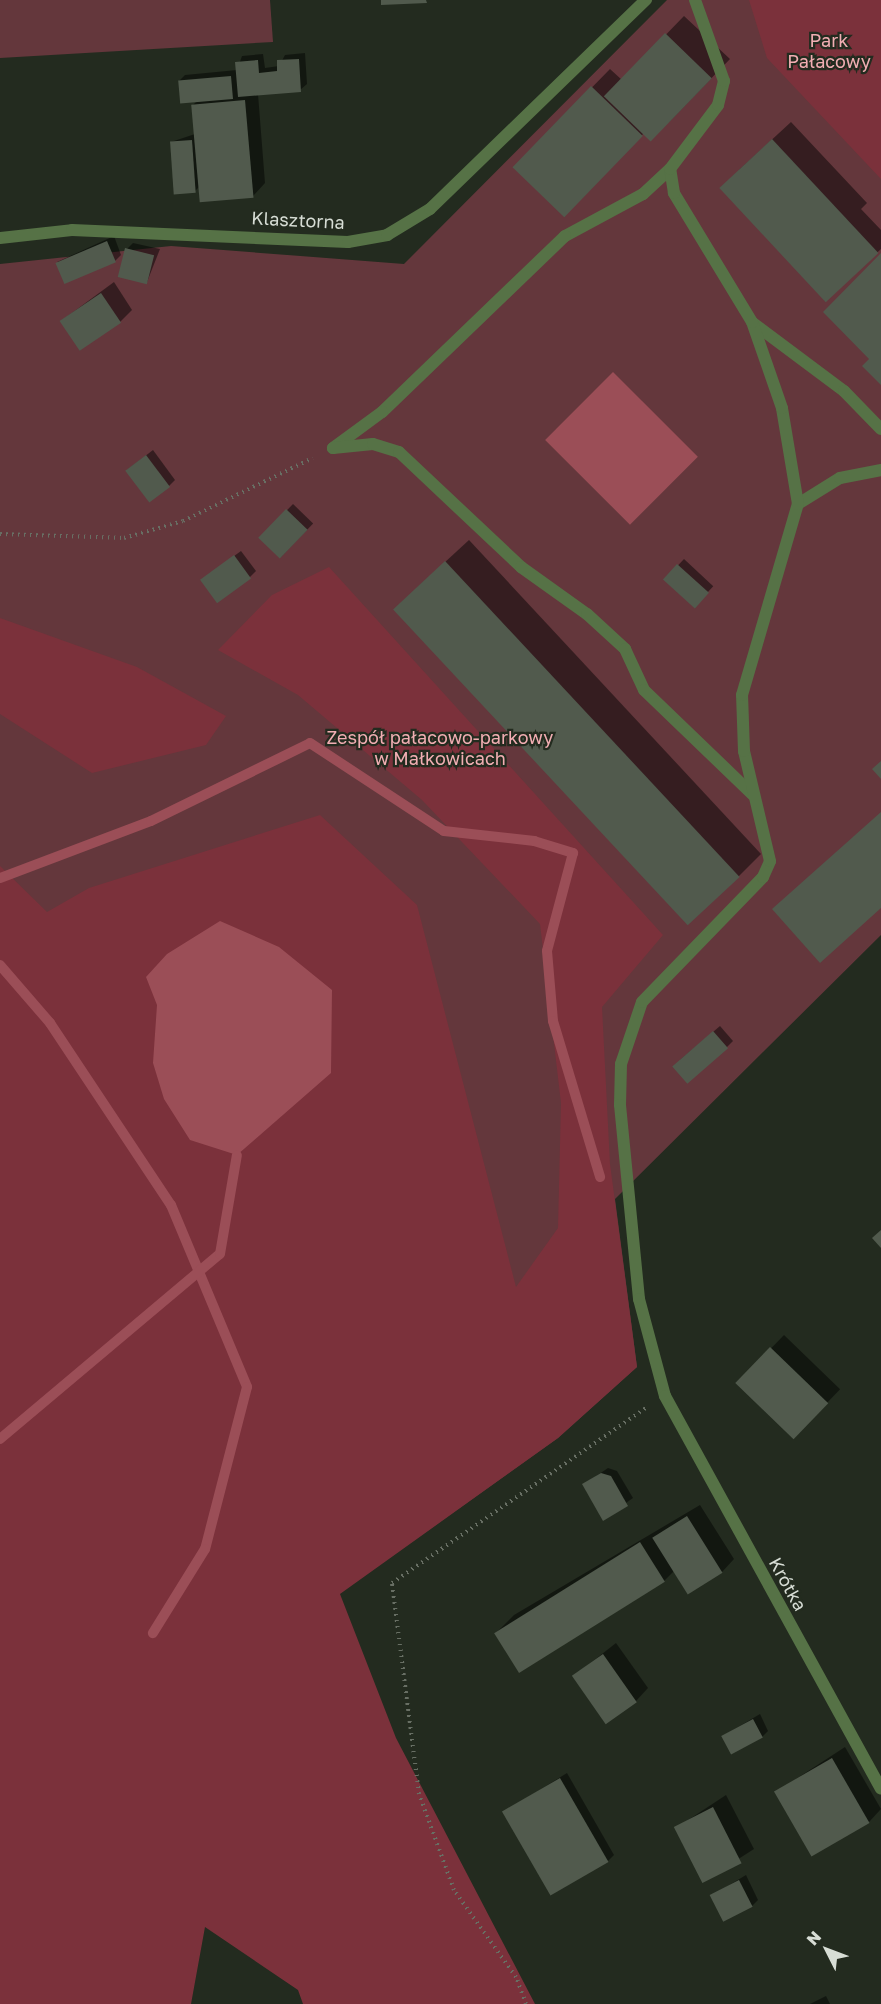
<!DOCTYPE html>
<html>
<head>
<meta charset="utf-8">
<style>
  body { margin:0 }
  #map { position:relative; width:881px; height:2004px; overflow:hidden; background:#232b1f; font-family:"Golos Text",sans-serif }
  div>[style] { position:absolute }
  [style*='--x'] { left:calc(var(--x)*1px); top:calc(var(--y)*1px); width:calc(var(--w)*1px); rotate:calc(var(--a)*1deg) }
  .green>* { inset:0; background:#64373c }
  .forest>* { inset:0; background:#7b313b }
  .water>* { inset:0; background:#9b4e57; transform-origin:0 0 }
  .shadow>* { inset:0; background:#0007; transform-origin:0 0 }
  .stream>* { height:10px; margin:-5px; padding:0 5px; transform-origin:5px; border-radius:5px; background:#9b4e57 }
  .building>* { inset:0; background:#515a4d; transform-origin:0 0 }
  .path>* { height:4px; margin-top:-2px; transform-origin:0; background:repeating-linear-gradient(90deg,#686f64 0 1.5px,transparent 0 6px) }
  .lane>* { height:12px; margin:-6px; padding:0 6px; transform-origin:6px; border-radius:6px; background:#567246 }
  .street>* { height:12px; margin:-6px; padding:0 6px; transform-origin:6px; border-radius:6px; background:#567246 }
  span { translate:-50% -50%; white-space:nowrap; text-align:center; line-height:1.15; -webkit-text-stroke:4.5px #232b1f; paint-order:stroke }
  .park-label { font-size:18px; color:#f2aeb3 }
  .street-label { font-size:18px; color:#d7ddd5 }
  .north { position:absolute; left:797px; top:1920px; width:60px; height:60px; -webkit-text-stroke:4px #232b1f; paint-order:stroke; rotate:312deg; font-size:16px; font-weight:700; line-height:24px; text-align:center; color:#d7ddd5 }
  .north::after { content:''; display:block; margin:auto; width:21px; height:27px; background:#d7ddd5; clip-path:polygon(50% 0,100% 100%,50% 72%,0 100%) }
</style>
</head>
<body>
<div id="map">
  <div class="green">
    <div style="clip-path:polygon(0 0,270px 0,273px 42px,0 58px)"></div>
    <div style="clip-path:polygon(667px 0,881px 0,881px 935px,615px 1199px,637px 1367px,558px 1438px,340px 1593px,0 1854px,0 264px,171px 246px,404px 264px)"></div>
  </div>
  <div class="forest">
    <div style="clip-path:polygon(749px 0,881px 0,881px 179px,767px 58px)"></div>
    <div style="clip-path:polygon(329px 567px,663px 935px,602px 1007px,610px 1164px,637px 1367px,558px 1438px,340px 1594px,396px 1738px,535px 2004px,303px 2004px,298px 1990px,205px 1927px,191px 2004px,0 2004px,0 866px,47px 912px,89px 888px,320px 815px,417px 905px,516px 1287px,558px 1228px,561px 1103px,540px 924px,422px 800px,298px 695px,218px 650px,272px 595px)"></div>
    <div style="clip-path:polygon(0 618px,137px 667px,226px 716px,206px 745px,92px 773px,0 714px)"></div>
  </div>
  <div class="water">
    <div style="left:613px;top:372px;width:120px;height:96px;rotate:45deg"></div>
    <div style="clip-path:polygon(220px 921px,279px 947px,332px 990px,331px 1073px,237px 1155px,190px 1140px,164px 1099px,153px 1063px,157px 1005px,146px 977px,167px 954px)"></div>
  </div>
  <div class="shadow">
    <div style="clip-path:polygon(684px 16px,730px 59px,669px 122px,644px 133px,582px 198px,514px 167px,610px 69px,622px 80px)"></div>
    <div style="clip-path:polygon(305px 53px,307px 84px,300px 90px,258px 94px,265px 183px,253px 196px,199px 187px,195px 191px,171px 142px,195px 134px,193px 105px,197px 101px,179px 81px,185px 75px,237px 70px,242px 56px,263px 54px,265px 68px,279px 66px,285px 55px)"></div>
    <div style="clip-path:polygon(791px 122px,867px 203px,861px 209px,881px 230px,881px 249px,825px 301px,739px 170px)"></div>
    <div style="clip-path:polygon(114px 236px,121px 255px,115px 261px,57px 262px)"></div>
    <div style="clip-path:polygon(133px 243px,160px 249px,147px 282px,127px 249px)"></div>
    <div style="clip-path:polygon(114px 282px,132px 310px,120px 322px,61px 321px)"></div>
    <div style="clip-path:polygon(153px 450px,175px 480px,169px 486px,127px 470px)"></div>
    <div style="left:293px;top:504px;width:28px;height:47px;rotate:44deg"></div>
    <div style="clip-path:polygon(469px 540px,761px 854px,738px 877px,418px 587px)"></div>
    <div style="clip-path:polygon(241px 551px,256px 571px,250px 577px,208px 575px)"></div>
    <div style="left:684px;top:559px;width:40px;height:28px;rotate:43deg"></div>
    <div style="clip-path:polygon(720px 1026px,733px 1041px,727px 1047px,680px 1060px)"></div>
    <div style="left:784px;top:1335px;width:78px;height:66px;rotate:44deg"></div>
    <div style="clip-path:polygon(608px 1468px,617px 1471px,633px 1498px,603px 1519px,583px 1485px)"></div>
    <div style="clip-path:polygon(700px 1505px,734px 1559px,722px 1572px,674px 1571px,664px 1581px,496px 1633px,514px 1615px)"></div>
    <div style="clip-path:polygon(616px 1643px,648px 1688px,636px 1701px,574px 1676px)"></div>
    <div style="clip-path:polygon(760px 1714px,768px 1731px,762px 1737px,723px 1736px)"></div>
    <div style="clip-path:polygon(845px 1747px,881px 1809px,869px 1822px,776px 1792px)"></div>
    <div style="clip-path:polygon(567px 1773px,614px 1855px,608px 1861px,504px 1812px)"></div>
    <div style="clip-path:polygon(726px 1795px,754px 1849px,704px 1881px,676px 1828px)"></div>
    <div style="clip-path:polygon(746px 1875px,758px 1900px,752px 1906px,711px 1896px)"></div>
    <div style="clip-path:polygon(826px 1996px,830px 2004px,810px 2004px)"></div>
  </div>
  <div class="stream">
    <div style="--x:0;--y:878;--w:161;--a:-20.7"></div>
    <div style="--x:151;--y:821;--w:177;--a:-26.1"></div>
    <div style="--x:310;--y:743;--w:160;--a:33.3"></div>
    <div style="--x:444;--y:831;--w:91;--a:6.3"></div>
    <div style="--x:534;--y:841;--w:41;--a:17.1"></div>
    <div style="--x:573;--y:853;--w:101;--a:104.9"></div>
    <div style="--x:547;--y:951;--w:70;--a:85.1"></div>
    <div style="--x:553;--y:1021;--w:163;--a:73.2"></div>
    <div style="--x:0;--y:965;--w:77;--a:49.2"></div>
    <div style="--x:50;--y:1023;--w:219;--a:56.4"></div>
    <div style="--x:171;--y:1205;--w:197;--a:67.3"></div>
    <div style="--x:247;--y:1387;--w:167;--a:104.5"></div>
    <div style="--x:205;--y:1549;--w:99;--a:121.8"></div>
    <div style="--x:0;--y:1439;--w:287;--a:-40.1"></div>
    <div style="--x:220;--y:1254;--w:100;--a:-80.3"></div>
  </div>
  <div class="building">
    <div style="clip-path:polygon(381px 0,426px 0,427px 3px,381px 5px)"></div>
    <div style="left:665px;top:33px;width:65px;height:88px;rotate:44deg"></div>
    <div style="clip-path:polygon(299px 59px,301px 92px,238px 97px,235px 62px,258px 60px,259px 73px,277px 71px,277px 60px)"></div>
    <div style="left:231px;top:76px;width:23px;height:53px;rotate:85deg"></div>
    <div style="left:591px;top:86px;width:72px;height:113px;rotate:44deg"></div>
    <div style="left:245px;top:100px;width:98px;height:54px;rotate:85deg"></div>
    <div style="left:772px;top:139px;width:156px;height:72px;rotate:47deg"></div>
    <div style="left:192px;top:140px;width:53px;height:22px;rotate:86deg"></div>
    <div style="left:107px;top:241px;width:23px;height:56px;rotate:67deg"></div>
    <div style="left:125px;top:248px;width:30px;height:30px;rotate:14deg"></div>
    <div style="clip-path:polygon(881px 253px,881px 385px,862px 366px,869px 359px,823px 312px)"></div>
    <div style="left:101px;top:293px;width:36px;height:50px;rotate:56deg"></div>
    <div style="left:146px;top:455px;width:40px;height:26px;rotate:53deg"></div>
    <div style="left:286px;top:509px;width:30px;height:40px;rotate:44deg"></div>
    <div style="left:234px;top:555px;width:29px;height:42px;rotate:54deg"></div>
    <div style="left:445px;top:561px;width:432px;height:71px;rotate:47deg"></div>
    <div style="left:677px;top:564px;width:43px;height:21px;rotate:42deg"></div>
    <div style="clip-path:polygon(881px 761px,881px 779px,872px 769px)"></div>
    <div style="clip-path:polygon(881px 812px,881px 908px,820px 963px,772px 909px)"></div>
    <div style="left:713px;top:1031px;width:23px;height:54px;rotate:49deg"></div>
    <div style="clip-path:polygon(881px 1230px,881px 1248px,872px 1238px)"></div>
    <div style="left:770px;top:1347px;width:81px;height:50px;rotate:44deg"></div>
    <div style="clip-path:polygon(601px 1473px,611px 1476px,628px 1506px,603px 1521px,582px 1484px)"></div>
    <div style="left:687px;top:1516px;width:67px;height:41px;rotate:58deg"></div>
    <div style="left:640px;top:1542px;width:47px;height:172px;rotate:58deg"></div>
    <div style="left:603px;top:1654px;width:59px;height:38px;rotate:55deg"></div>
    <div style="left:753px;top:1719px;width:21px;height:36px;rotate:62deg"></div>
    <div style="left:832px;top:1758px;width:75px;height:67px;rotate:60deg"></div>
    <div style="left:560px;top:1778px;width:97px;height:67px;rotate:60deg"></div>
    <div style="left:713px;top:1807px;width:63px;height:44px;rotate:63deg"></div>
    <div style="left:739px;top:1880px;width:30px;height:33px;rotate:63deg"></div>
  </div>
  <div class="path">
    <div style="--x:0;--y:534;--w:124;--a:1.8"></div>
    <div style="--x:124;--y:538;--w:61;--a:-16.1"></div>
    <div style="--x:183;--y:521;--w:144;--a:-25.9"></div>
    <div style="--x:526;--y:2004;--w:29;--a:-110"></div>
    <div style="--x:516;--y:1977;--w:107;--a:-125.5"></div>
    <div style="--x:454;--y:1890;--w:102;--a:-110"></div>
    <div style="--x:419;--y:1794;--w:213;--a:-97.3"></div>
    <div style="--x:392;--y:1583;--w:308;--a:-34.6"></div>
  </div>
  <div class="lane">
    <div style="--x:670;--y:169;--w:37;--a:137"></div>
    <div style="--x:643;--y:194;--w:89;--a:151.7"></div>
    <div style="--x:565;--y:236;--w:254;--a:136.1"></div>
    <div style="--x:382;--y:412;--w:61;--a:143.7"></div>
    <div style="--x:333;--y:448;--w:40;--a:-5.7"></div>
    <div style="--x:373;--y:444;--w:27;--a:17"></div>
    <div style="--x:399;--y:452;--w:168;--a:43.3"></div>
    <div style="--x:521;--y:567;--w:81;--a:35.5"></div>
    <div style="--x:587;--y:614;--w:52;--a:42.6"></div>
    <div style="--x:625;--y:649;--w:45;--a:65.1"></div>
    <div style="--x:644;--y:690;--w:151;--a:43.9"></div>
    <div style="--x:753;--y:323;--w:114;--a:36.8"></div>
    <div style="--x:844;--y:391;--w:53;--a:45.8"></div>
    <div style="--x:798;--y:504;--w:49;--a:-31.8"></div>
    <div style="--x:840;--y:478;--w:42;--a:-11"></div>
    <div style="--x:620;--y:1105;--w:41;--a:-88.6"></div>
    <div style="--x:621;--y:1064;--w:65;--a:-71.3"></div>
    <div style="--x:642;--y:1002;--w:174;--a:-45.9"></div>
    <div style="--x:763;--y:877;--w:17;--a:-66"></div>
    <div style="--x:770;--y:861;--w:113;--a:-103.3"></div>
    <div style="--x:744;--y:751;--w:56;--a:-92"></div>
    <div style="--x:742;--y:695;--w:199;--a:-73.7"></div>
    <div style="--x:798;--y:504;--w:97;--a:-99.5"></div>
    <div style="--x:782;--y:408;--w:91;--a:-109.2"></div>
    <div style="--x:752;--y:322;--w:151;--a:-121.2"></div>
    <div style="--x:674;--y:193;--w:24;--a:-99"></div>
    <div style="--x:670;--y:169;--w:80;--a:-53.1"></div>
    <div style="--x:718;--y:105;--w:25;--a:-76"></div>
    <div style="--x:724;--y:81;--w:86;--a:-109.7"></div>
  </div>
  <div class="street">
    <div style="--x:0;--y:238;--w:72;--a:-6.3"></div>
    <div style="--x:72;--y:230;--w:276;--a:2.5"></div>
    <div style="--x:348;--y:242;--w:40;--a:-10"></div>
    <div style="--x:387;--y:235;--w:50;--a:-31.2"></div>
    <div style="--x:430;--y:209;--w:301;--a:-44.1"></div>
    <div style="--x:620;--y:1105;--w:195;--a:84.4"></div>
    <div style="--x:639;--y:1299;--w:100;--a:75"></div>
    <div style="--x:665;--y:1396;--w:448;--a:61.2"></div>
  </div>
  <div class="park-label">
    <span style="left:829px;top:51px">Park<br>Pałacowy</span>
    <span style="left:440px;top:748px">Zespół pałacowo-parkowy<br>w Małkowicach</span>
  </div>
  <div class="street-label">
    <span style="left:298px;top:220px;rotate:3deg">Klasztorna</span>
    <span style="left:788px;top:1584px;rotate:61deg">Krótka</span>
  </div>
  <div class="north">N</div>
</div>
</body>
</html>
